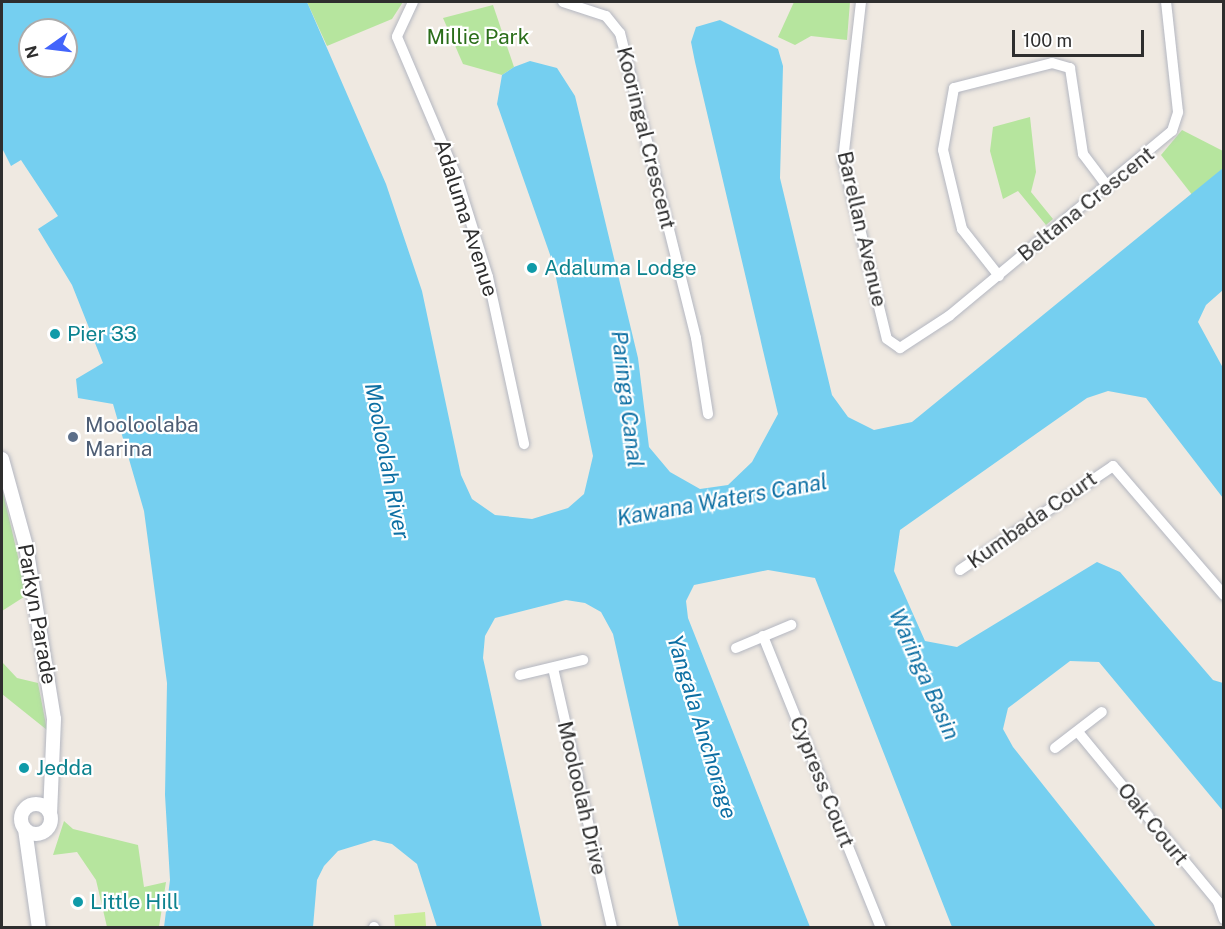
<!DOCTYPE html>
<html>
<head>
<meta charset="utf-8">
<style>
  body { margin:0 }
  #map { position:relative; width:1225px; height:929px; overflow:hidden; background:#efe9e1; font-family:"Public Sans",sans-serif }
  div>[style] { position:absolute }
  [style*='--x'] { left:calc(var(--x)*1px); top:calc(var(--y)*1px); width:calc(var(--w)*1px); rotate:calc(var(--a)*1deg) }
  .green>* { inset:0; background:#b6e59e }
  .pitch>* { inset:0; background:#c9ec9a }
  .water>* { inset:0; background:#75cff0 }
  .roads { filter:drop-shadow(0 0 2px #b4b7c1) drop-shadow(0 0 2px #b4b7c1) }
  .street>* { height:10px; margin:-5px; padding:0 5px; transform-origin:5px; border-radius:5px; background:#fff }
  .secondary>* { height:14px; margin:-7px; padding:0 7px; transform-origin:7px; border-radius:7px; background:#fff }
  .secondary>.ring { margin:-7px; padding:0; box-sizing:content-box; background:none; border:14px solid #fff; border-radius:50% }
  .dots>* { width:16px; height:16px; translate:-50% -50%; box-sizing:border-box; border:3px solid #fff; border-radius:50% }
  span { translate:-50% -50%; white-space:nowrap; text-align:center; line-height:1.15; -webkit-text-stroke:4.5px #fff; paint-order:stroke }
  .park-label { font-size:21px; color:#2c6e1b }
  .street-label { font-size:21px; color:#2e2e2e }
  .culture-label { font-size:21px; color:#0d838f }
  .left { translate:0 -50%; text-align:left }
  .service-label { font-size:21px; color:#4e5e75 }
  .water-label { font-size:22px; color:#0d6fa3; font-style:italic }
  .frame { position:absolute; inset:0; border:3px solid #2e2e2e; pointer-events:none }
  .north { position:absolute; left:18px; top:18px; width:60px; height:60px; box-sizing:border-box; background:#fff; border:2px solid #ababab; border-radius:50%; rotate:256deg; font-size:16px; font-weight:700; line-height:24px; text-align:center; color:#2e2e2e }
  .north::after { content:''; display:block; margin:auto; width:21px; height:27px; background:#4264fb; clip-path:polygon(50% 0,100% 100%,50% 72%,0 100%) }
  .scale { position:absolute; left:1012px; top:30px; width:132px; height:27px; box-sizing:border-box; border:3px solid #2e2e2e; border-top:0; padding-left:8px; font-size:18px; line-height:21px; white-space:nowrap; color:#2e2e2e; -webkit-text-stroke:4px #fff; paint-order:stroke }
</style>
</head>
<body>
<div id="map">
  <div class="green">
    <div style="clip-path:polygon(307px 2px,403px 2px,392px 19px,327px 46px)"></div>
    <div style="clip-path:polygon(794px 2px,850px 2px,847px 40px,811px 36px,795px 45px,778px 37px)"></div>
    <div style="clip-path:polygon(493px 5px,514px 67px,502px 75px,463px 64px,443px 18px)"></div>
    <div style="clip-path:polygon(1030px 117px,1036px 172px,1031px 192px,1053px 219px,1046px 225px,1018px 191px,1003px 199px,990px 151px,993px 127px)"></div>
    <div style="clip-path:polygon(1182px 130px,1223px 151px,1223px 168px,1193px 196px,1161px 155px)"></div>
    <div style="clip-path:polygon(2px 488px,27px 595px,2px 611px)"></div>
    <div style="clip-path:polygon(2px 662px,17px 678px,38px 683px,47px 730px,2px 694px)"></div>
    <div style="clip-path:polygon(64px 821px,73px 829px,138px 845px,144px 887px,166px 882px,159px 927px,107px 927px,96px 880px,77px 852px,53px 855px)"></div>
  </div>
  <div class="pitch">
    <div style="clip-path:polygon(425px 912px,426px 926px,395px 927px,394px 915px)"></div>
  </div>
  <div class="water">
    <div style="clip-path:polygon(evenodd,2px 2px,307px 2px,386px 184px,422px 291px,461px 475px,472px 499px,495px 515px,532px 519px,568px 508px,584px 494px,593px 456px,553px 263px,497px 104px,502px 75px,514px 67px,530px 61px,557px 68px,575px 96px,638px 358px,649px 447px,670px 472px,700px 489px,728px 485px,752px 462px,778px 414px,695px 62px,691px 42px,696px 27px,720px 20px,778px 49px,783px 66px,780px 178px,832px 395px,848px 417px,874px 430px,912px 422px,1223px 168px,1223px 290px,1206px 305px,1198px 322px,1223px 368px,1223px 498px,1146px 398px,1108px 391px,1087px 398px,900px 530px,894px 571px,925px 641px,957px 647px,1097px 562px,1120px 572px,1213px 680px,1223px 683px,1223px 811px,1099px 662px,1070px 661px,1008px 708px,1003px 729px,1013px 747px,1156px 927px,952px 927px,815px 578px,768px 570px,694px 585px,686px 601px,688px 618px,810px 927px,679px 927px,613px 634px,601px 612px,585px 603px,566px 600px,495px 618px,485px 636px,483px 658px,542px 927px,437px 927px,417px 864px,392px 844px,374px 840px,338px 851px,324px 866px,317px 880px,313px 927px,164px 927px,170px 880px,165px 795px,167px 683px,144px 511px,113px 404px,78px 398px,76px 379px,103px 363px,72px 285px,38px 229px,58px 216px,21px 160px,11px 166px,2px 148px,2px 2px,30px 30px,66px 30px,66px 66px,30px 66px,30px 30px)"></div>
  </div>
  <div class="roads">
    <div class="street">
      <div style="--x:413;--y:2;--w:38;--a:115"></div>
      <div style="--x:397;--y:37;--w:150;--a:66.9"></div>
      <div style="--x:456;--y:175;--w:107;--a:72.6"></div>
      <div style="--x:488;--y:277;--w:171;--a:77.8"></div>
      <div style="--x:563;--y:2;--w:45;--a:18"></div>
      <div style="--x:606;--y:16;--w:22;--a:51"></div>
      <div style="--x:620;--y:33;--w:314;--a:76"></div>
      <div style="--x:696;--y:338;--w:77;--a:81"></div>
      <div style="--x:861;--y:2;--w:158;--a:96.5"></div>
      <div style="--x:843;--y:159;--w:185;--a:76.3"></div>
      <div style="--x:887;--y:339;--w:16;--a:35"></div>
      <div style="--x:900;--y:348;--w:59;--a:-33.1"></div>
      <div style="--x:949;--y:316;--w:290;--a:-39.7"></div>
      <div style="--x:1172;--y:131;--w:20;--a:-72"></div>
      <div style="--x:1178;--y:112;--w:111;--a:-96.2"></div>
      <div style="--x:999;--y:276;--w:60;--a:-128.2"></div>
      <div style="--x:962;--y:229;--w:81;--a:-103.5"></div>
      <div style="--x:943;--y:150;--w:63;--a:-79.9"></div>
      <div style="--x:954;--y:88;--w:101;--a:-14.3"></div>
      <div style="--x:1052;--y:63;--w:19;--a:16"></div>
      <div style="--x:1070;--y:68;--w:87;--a:81.4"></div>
      <div style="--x:1083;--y:154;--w:41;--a:52.9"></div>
      <div style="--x:960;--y:570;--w:185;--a:-34.2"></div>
      <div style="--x:1113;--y:466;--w:170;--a:49.3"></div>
      <div style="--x:763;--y:636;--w:315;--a:68"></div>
      <div style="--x:736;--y:648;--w:60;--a:-22.7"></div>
      <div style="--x:553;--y:668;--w:267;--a:77.2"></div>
      <div style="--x:520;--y:675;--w:65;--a:-13.4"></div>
      <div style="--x:1078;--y:732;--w:220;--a:50.5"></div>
      <div style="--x:1218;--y:902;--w:18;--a:71"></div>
      <div style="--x:1055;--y:748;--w:59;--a:-37.5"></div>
      <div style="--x:374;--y:927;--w:1;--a:90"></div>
    </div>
    <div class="secondary">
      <div style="--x:2;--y:459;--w:90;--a:74.6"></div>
      <div style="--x:26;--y:546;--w:175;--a:80.8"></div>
      <div style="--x:54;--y:719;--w:94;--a:92.4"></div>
      <div class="ring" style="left:21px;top:804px;width:16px;height:16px"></div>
      <div style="--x:25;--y:829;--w:100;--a:82"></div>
    </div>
  </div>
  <div class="dots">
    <div style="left:532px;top:268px;background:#0f9aa8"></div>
    <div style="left:55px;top:334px;background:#0f9aa8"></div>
    <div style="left:73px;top:437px;background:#5c6f8a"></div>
    <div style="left:24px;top:768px;background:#0f9aa8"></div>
    <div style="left:78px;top:902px;background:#0f9aa8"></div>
  </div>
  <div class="park-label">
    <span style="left:478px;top:37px">Millie Park</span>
  </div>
  <div class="street-label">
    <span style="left:646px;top:138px;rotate:76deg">Kooringal Crescent</span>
    <span style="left:1086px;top:204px;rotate:-39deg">Beltana Crescent</span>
    <span style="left:466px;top:218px;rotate:72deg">Adaluma Avenue</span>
    <span style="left:862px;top:229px;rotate:77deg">Barellan Avenue</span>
    <span style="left:1032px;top:520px;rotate:-35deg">Kumbada Court</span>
    <span style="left:37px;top:614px;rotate:80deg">Parkyn Parade</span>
    <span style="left:822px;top:782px;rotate:68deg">Cypress Court</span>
    <span style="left:582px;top:798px;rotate:77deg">Mooloolah Drive</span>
    <span style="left:1153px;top:824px;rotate:51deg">Oak Court</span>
  </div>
  <div class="culture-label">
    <span class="left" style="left:544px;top:268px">Adaluma Lodge</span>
    <span class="left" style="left:67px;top:334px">Pier 33</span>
    <span class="left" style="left:36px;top:768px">Jedda</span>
    <span class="left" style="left:90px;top:902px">Little Hill</span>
  </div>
  <div class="service-label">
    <span class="left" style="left:85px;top:437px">Mooloolaba<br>Marina</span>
  </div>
  <div class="water-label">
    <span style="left:627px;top:399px;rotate:83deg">Paringa Canal</span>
    <span style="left:387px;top:461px;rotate:79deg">Mooloolah River</span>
    <span style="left:722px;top:500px;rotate:-10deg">Kawana Waters Canal</span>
    <span style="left:924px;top:674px;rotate:66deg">Waringa Basin</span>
    <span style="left:702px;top:727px;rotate:73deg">Yangala Anchorage</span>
  </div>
  <div class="frame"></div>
  <div class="north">N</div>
  <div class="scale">100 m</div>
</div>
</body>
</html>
